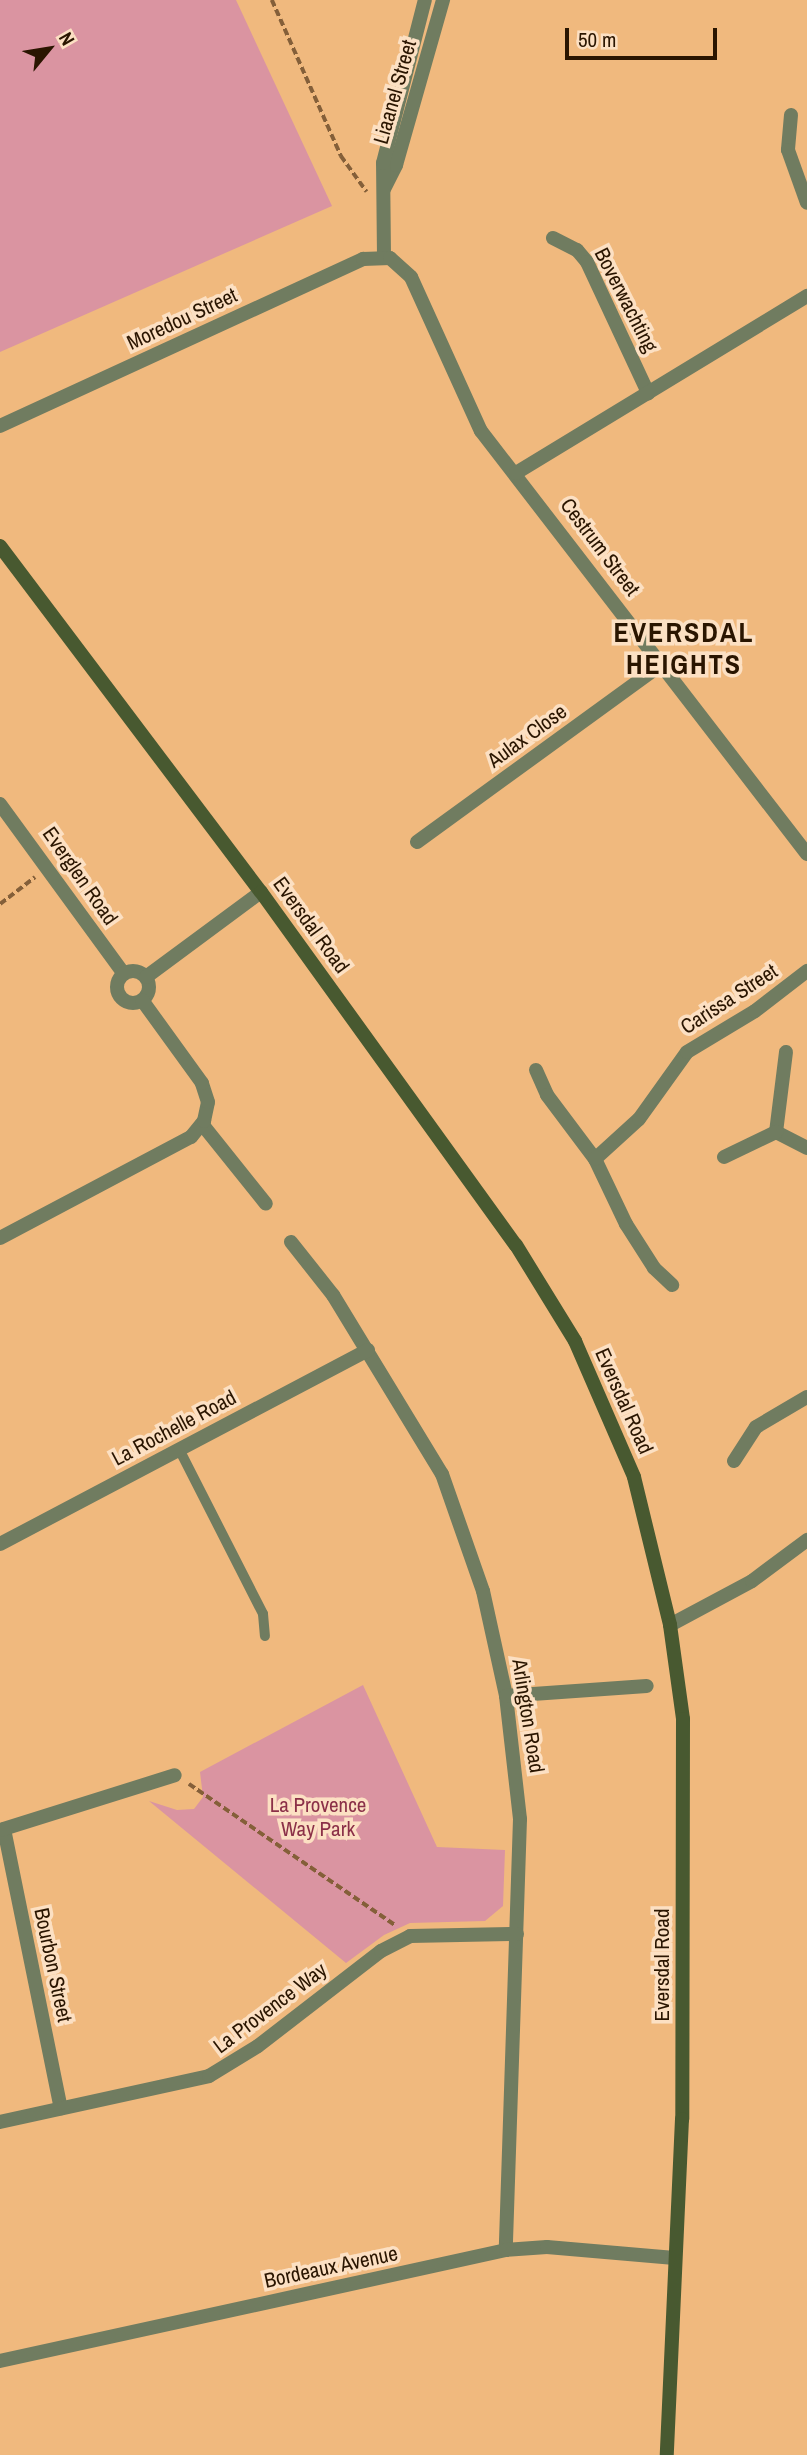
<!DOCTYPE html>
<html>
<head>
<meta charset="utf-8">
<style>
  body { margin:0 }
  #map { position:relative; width:807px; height:2455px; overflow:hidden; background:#f0b97e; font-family:"Archivo Narrow",sans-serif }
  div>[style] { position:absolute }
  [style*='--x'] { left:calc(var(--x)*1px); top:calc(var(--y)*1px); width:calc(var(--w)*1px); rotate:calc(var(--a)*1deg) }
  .green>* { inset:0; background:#da94a1 }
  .path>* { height:3.5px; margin-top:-1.75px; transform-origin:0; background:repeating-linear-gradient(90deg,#845f39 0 7px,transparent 0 10.5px) }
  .lane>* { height:10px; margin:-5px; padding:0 5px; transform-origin:5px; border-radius:5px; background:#707c60 }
  .street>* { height:14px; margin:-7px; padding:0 7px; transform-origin:7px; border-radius:7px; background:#707c60 }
  .street>.ring { margin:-7px; padding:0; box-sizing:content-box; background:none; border:14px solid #707c60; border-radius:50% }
  .secondary>* { height:14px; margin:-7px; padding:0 7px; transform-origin:7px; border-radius:7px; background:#485930 }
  span { translate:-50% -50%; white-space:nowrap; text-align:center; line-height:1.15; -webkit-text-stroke:7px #fce0c3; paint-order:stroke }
  .street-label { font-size:21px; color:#2a1500 }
  .park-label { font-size:21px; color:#8b3048 }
  .district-label { font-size:28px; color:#2a1500; font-weight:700; letter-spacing:2px }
  .north { position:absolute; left:14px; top:14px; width:70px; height:70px; -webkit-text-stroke:5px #fce0c3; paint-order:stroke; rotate:60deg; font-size:19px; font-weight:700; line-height:28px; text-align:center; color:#2a1500 }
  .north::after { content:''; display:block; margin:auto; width:24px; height:32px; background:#2a1500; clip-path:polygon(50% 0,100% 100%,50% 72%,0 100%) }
  .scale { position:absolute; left:565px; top:28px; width:152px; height:32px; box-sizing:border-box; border:4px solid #2a1500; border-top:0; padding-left:9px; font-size:21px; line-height:24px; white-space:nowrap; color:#2a1500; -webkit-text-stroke:5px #fce0c3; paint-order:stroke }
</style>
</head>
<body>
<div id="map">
  <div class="green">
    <div style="clip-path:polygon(0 0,236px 0,332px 206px,0 352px)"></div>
    <div style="clip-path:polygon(363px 1685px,437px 1847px,505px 1850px,503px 1906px,485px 1921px,410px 1923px,384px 1935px,346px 1963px,149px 1801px,177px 1810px,194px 1809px,203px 1797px,200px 1772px)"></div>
  </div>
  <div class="path">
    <div style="--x:272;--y:0;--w:171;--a:66.1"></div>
    <div style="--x:341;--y:156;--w:44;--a:54.2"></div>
    <div style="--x:0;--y:904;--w:44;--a:-37.6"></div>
    <div style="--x:189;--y:1784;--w:251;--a:34.4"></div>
  </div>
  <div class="lane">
    <div style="--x:179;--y:1449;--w:185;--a:63"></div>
    <div style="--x:263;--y:1614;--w:22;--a:85"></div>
  </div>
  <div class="street">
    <div style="--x:791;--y:115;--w:35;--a:95"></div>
    <div style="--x:788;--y:150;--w:56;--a:70.3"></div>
    <div style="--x:384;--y:189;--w:27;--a:-63"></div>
    <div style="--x:396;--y:165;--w:172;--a:-74.1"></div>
    <div style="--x:553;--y:238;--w:27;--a:27"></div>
    <div style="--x:577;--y:250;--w:16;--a:50"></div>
    <div style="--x:587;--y:262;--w:145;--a:65"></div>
    <div style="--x:384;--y:256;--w:93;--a:-90.6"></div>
    <div style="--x:383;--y:163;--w:168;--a:-75.6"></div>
    <div style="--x:0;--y:426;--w:400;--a:-24.7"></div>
    <div style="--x:363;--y:259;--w:27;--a:-2"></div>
    <div style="--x:390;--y:258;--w:28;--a:42"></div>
    <div style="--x:411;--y:277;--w:169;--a:65.6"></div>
    <div style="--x:481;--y:431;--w:534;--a:52.38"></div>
    <div style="--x:516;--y:473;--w:341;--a:-31.3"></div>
    <div style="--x:0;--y:804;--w:210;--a:53.9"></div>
    <div style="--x:417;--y:842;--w:303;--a:-36"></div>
    <div class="ring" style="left:117px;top:971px;width:18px;height:18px"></div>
    <div style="--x:146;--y:977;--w:143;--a:-36.5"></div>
    <div style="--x:786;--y:1052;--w:81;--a:97.1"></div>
    <div style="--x:776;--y:1132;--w:35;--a:27"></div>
    <div style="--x:536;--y:1070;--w:27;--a:66"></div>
    <div style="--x:547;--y:1095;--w:80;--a:53.1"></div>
    <div style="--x:595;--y:1159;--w:72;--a:64.5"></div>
    <div style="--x:626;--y:1224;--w:52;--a:57.5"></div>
    <div style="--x:654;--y:1268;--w:25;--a:43"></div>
    <div style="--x:202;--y:1124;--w:102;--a:51.3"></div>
    <div style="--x:724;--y:1157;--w:58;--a:-25.7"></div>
    <div style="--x:595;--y:1159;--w:59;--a:-42.3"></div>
    <div style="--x:639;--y:1119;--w:82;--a:-54.4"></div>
    <div style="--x:687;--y:1052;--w:79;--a:-31.1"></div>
    <div style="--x:755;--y:1011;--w:66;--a:-37.6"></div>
    <div style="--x:0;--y:1238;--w:216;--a:-27.9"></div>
    <div style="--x:191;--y:1137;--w:21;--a:-51"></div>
    <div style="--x:204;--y:1121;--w:19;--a:-78"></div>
    <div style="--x:208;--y:1102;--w:20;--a:-108"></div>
    <div style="--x:202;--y:1083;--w:102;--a:-125.9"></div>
    <div style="--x:291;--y:1242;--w:68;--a:51.6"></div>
    <div style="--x:333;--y:1295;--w:210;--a:58.7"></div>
    <div style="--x:442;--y:1474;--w:124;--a:70.7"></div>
    <div style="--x:483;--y:1591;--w:107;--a:77.6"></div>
    <div style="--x:506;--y:1696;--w:124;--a:83.5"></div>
    <div style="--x:520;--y:1819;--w:431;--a:91.9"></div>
    <div style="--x:734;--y:1461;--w:40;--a:-57.1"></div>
    <div style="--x:756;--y:1427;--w:59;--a:-30.5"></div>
    <div style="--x:0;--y:1544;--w:416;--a:-27.8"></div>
    <div style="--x:670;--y:1625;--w:93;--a:-28.2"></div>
    <div style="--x:752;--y:1581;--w:69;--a:-36.7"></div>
    <div style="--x:506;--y:1696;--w:141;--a:-4.1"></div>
    <div style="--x:4;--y:1829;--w:285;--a:78.5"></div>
    <div style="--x:0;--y:1830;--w:183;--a:-17.4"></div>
    <div style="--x:0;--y:2122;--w:214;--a:-12.4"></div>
    <div style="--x:209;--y:2076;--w:57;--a:-31.5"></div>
    <div style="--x:258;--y:2046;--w:155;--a:-37.7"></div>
    <div style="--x:381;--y:1951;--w:33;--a:-27"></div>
    <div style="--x:410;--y:1936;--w:107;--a:-1.1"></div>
    <div style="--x:0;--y:2361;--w:518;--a:-12.37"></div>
    <div style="--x:506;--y:2250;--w:41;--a:-4.2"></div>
    <div style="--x:547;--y:2247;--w:128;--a:4.9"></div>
  </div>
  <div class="secondary">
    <div style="--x:0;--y:546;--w:433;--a:53"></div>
    <div style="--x:261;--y:892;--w:435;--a:54.2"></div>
    <div style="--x:516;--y:1245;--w:113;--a:58.4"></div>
    <div style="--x:575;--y:1341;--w:148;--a:66.5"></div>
    <div style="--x:634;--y:1477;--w:152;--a:76.3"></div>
    <div style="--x:670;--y:1625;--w:95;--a:82.1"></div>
    <div style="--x:683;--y:1719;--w:400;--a:90.1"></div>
    <div style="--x:682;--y:2119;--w:336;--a:92.6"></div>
  </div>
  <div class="street-label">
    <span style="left:395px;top:92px;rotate:-74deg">Liaanel Street</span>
    <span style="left:626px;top:300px;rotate:63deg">Boverwachting</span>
    <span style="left:182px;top:319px;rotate:-25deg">Moredou Street</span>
    <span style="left:600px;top:547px;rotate:53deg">Cestrum Street</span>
    <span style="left:527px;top:736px;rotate:-36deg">Aulax Close</span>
    <span style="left:80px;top:876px;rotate:55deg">Everglen Road</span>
    <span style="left:311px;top:925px;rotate:54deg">Eversdal Road</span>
    <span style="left:729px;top:999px;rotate:-33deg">Carissa Street</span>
    <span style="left:624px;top:1401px;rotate:66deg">Eversdal Road</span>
    <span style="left:174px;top:1428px;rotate:-28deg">La Rochelle Road</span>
    <span style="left:528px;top:1716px;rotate:81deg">Arlington Road</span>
    <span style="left:53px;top:1965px;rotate:78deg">Bourbon Street</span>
    <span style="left:662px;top:1965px;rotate:-90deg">Eversdal Road</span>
    <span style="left:270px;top:2008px;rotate:-37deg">La Provence Way</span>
    <span style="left:331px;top:2267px;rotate:-12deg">Bordeaux Avenue</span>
  </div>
  <div class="park-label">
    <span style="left:318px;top:1817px">La Provence<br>Way Park</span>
  </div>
  <div class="district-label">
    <span style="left:684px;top:648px">EVERSDAL<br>HEIGHTS</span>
  </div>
  <div class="north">N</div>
  <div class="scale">50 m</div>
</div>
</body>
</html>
